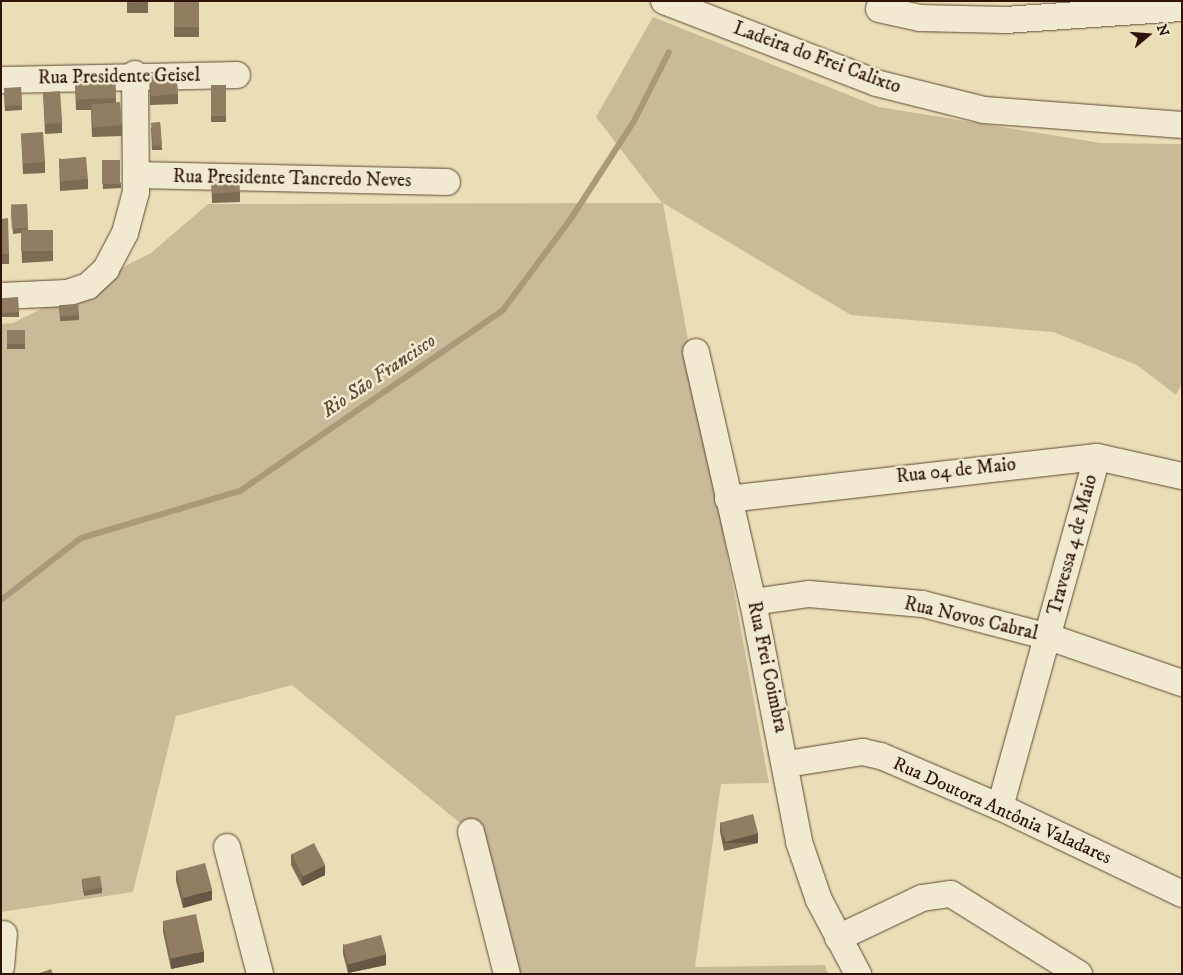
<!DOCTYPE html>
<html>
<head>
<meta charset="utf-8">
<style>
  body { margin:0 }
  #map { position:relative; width:1183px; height:975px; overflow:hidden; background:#eadeb6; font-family:"IM FELL DW Pica",serif }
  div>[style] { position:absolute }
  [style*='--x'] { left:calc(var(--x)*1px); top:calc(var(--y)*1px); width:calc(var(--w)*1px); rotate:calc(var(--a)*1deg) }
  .green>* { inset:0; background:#cabb98 }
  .stream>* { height:6px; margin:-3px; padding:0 3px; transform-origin:3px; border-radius:3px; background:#ab997a }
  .roads { filter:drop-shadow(0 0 1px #5e4633) drop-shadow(0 0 1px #5e4633) }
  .minor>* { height:26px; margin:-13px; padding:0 13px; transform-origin:13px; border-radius:13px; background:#f1ead0 }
  .wall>* { inset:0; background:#7d6c54; transform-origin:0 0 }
  .shaded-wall>* { inset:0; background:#665845; transform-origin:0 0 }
  .building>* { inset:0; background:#917d62; transform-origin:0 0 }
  span { translate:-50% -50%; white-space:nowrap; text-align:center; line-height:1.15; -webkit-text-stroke:5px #f1ead0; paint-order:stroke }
  .street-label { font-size:19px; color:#301307 }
  .water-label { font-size:20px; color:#614935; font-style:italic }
  .frame { position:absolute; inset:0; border:2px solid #301307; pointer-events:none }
  .north { position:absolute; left:1123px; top:10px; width:50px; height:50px; -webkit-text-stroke:4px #f1ead0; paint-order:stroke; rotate:72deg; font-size:14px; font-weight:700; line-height:20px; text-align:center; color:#301307 }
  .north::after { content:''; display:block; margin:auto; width:18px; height:22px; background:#301307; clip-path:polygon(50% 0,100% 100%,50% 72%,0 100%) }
</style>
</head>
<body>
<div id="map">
  <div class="green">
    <div style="clip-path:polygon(653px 17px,879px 107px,1101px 143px,1182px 144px,1182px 383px,1176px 395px,1137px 365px,1053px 332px,851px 315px,663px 203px,769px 783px,721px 784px,695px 967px,825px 965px,828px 974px,507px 974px,471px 832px,292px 685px,176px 716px,133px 892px,1px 912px,1px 324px,13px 323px,151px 253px,208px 204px,662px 203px,596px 117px)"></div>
  </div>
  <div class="stream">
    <div style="--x:1;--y:600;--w:101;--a:-37.8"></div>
    <div style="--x:81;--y:538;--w:166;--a:-16.5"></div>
    <div style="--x:240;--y:491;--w:319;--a:-34.5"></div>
    <div style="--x:503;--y:310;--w:116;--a:-53.4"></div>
    <div style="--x:572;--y:217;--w:114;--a:-57.1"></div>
    <div style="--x:634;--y:121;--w:77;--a:-63.1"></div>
  </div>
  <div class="roads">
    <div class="minor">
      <div style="--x:664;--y:1;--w:227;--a:21.1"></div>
      <div style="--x:876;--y:83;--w:111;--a:14"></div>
      <div style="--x:984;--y:110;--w:199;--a:4.3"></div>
      <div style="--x:879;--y:9;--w:42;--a:12.4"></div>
      <div style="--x:920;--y:18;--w:85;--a:1.3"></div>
      <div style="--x:1005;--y:20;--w:177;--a:-3.9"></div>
      <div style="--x:1;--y:80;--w:236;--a:-1.2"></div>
      <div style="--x:138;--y:175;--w:309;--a:1.3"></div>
      <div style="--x:1;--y:296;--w:66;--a:-2.6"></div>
      <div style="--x:67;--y:293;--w:22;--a:-18"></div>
      <div style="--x:88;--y:286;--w:25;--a:-43"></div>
      <div style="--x:106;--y:269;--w:41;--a:-62.2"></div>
      <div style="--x:125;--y:233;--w:42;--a:-75"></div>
      <div style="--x:136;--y:192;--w:118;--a:-90.5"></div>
      <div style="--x:696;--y:352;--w:256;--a:77.2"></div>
      <div style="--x:753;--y:602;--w:244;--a:79.1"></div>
      <div style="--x:799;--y:842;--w:61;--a:71"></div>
      <div style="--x:819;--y:900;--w:84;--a:62.2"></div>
      <div style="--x:728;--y:499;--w:371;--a:-6.5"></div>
      <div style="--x:1097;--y:457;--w:87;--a:12.6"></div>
      <div style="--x:753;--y:602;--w:57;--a:-8.1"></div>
      <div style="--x:809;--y:594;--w:114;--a:5"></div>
      <div style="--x:923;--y:604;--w:130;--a:14.7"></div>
      <div style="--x:1049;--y:637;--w:141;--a:19.1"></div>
      <div style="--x:787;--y:764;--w:77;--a:-9"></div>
      <div style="--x:863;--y:752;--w:18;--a:13"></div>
      <div style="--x:881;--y:756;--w:129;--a:23.2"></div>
      <div style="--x:1000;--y:807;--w:202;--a:25.5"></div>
      <div style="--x:1000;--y:807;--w:363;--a:-74.5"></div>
      <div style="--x:471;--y:832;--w:146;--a:75.8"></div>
      <div style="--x:227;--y:847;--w:131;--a:75.4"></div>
      <div style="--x:838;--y:938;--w:93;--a:-25.5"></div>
      <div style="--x:922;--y:898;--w:29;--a:-8"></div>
      <div style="--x:951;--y:894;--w:151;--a:32"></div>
      <div style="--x:1;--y:967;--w:33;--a:-85"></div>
    </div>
  </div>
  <div class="wall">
    <div style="left:127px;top:1px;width:21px;height:12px"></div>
    <div style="left:174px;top:1px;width:25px;height:36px"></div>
    <div style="clip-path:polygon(149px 72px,178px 94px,178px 104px,150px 105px)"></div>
    <div style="clip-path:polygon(115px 75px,116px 102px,122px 125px,122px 136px,92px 137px,91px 110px,76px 110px,75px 77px)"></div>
    <div style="left:211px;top:85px;width:15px;height:37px"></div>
    <div style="clip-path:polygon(21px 87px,22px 110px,5px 111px,4px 93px)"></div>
    <div style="clip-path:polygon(43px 92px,62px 123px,62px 133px,45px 134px)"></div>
    <div style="clip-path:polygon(160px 122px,162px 150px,152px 150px,151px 128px)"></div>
    <div style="clip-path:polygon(21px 133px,45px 162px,45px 173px,23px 174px)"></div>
    <div style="clip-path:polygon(59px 158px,88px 179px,88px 189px,60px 191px)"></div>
    <div style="clip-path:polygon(102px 166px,121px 183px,121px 188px,103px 189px)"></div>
    <div style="clip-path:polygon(211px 175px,240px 192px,240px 202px,212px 203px)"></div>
    <div style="clip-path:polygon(27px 204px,28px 231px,53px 251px,53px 261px,22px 263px,21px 233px,13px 234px,11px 210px)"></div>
    <div style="clip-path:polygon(1px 219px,9px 254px,9px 264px,1px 264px)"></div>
    <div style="clip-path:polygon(1px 298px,19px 312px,19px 317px,1px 317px)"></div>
    <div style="left:78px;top:304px;width:16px;height:19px;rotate:86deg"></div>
    <div style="left:25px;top:330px;width:19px;height:18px;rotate:90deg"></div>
    <div style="clip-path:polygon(720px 822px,758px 843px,724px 851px,720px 832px)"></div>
    <div style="clip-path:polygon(291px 854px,325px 875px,302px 886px,291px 865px)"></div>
    <div style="clip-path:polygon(176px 871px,212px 900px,183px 908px,176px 881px)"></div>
    <div style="clip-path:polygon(82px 879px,102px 888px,102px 893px,84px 896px,82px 884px)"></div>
    <div style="clip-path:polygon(163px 922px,204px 962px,171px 969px,163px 932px)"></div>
    <div style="clip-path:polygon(343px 944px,386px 965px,348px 973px,343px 954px)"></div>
  </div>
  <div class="shaded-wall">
    <div style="left:758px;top:833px;width:10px;height:35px;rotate:90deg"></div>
    <div style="clip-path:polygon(325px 865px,325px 875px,302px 886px,302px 876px)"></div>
    <div style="clip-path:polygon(212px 890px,212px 900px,183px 908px,183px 898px)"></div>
    <div style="clip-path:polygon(204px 951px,204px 962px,171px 969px,171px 959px)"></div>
    <div style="clip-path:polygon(386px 954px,386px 965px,348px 973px,348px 963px)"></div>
  </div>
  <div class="building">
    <div style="clip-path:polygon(127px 1px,148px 1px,148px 2px,127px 3px)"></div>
    <div style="left:174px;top:1px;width:25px;height:26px"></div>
    <div style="left:176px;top:70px;width:24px;height:27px;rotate:85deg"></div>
    <div style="left:115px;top:75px;width:23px;height:40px;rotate:88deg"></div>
    <div style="left:211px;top:85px;width:15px;height:31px"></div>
    <div style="left:21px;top:87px;width:18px;height:17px;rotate:87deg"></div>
    <div style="left:60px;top:91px;width:32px;height:17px;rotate:86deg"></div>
    <div style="left:120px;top:102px;width:23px;height:29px;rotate:85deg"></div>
    <div style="left:160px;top:122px;width:23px;height:9px;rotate:85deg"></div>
    <div style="left:43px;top:132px;width:30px;height:22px;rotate:86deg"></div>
    <div style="left:86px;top:157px;width:22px;height:27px;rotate:85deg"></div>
    <div style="left:102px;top:160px;width:18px;height:24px"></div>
    <div style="left:239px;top:174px;width:18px;height:28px;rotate:87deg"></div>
    <div style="left:27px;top:204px;width:24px;height:16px;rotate:88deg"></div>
    <div style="clip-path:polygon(8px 218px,9px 254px,1px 254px,1px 219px)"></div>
    <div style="left:53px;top:230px;width:21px;height:32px;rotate:90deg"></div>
    <div style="left:18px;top:297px;width:15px;height:17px;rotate:86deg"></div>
    <div style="left:78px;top:304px;width:11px;height:19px;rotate:85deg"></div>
    <div style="left:25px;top:330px;width:14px;height:18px;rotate:90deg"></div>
    <div style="left:753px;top:814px;width:20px;height:34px;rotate:75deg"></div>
    <div style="left:314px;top:843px;width:25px;height:25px;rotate:63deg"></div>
    <div style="left:205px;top:863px;width:28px;height:30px;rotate:75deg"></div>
    <div style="left:100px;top:876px;width:12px;height:18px;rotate:81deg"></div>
    <div style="left:196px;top:914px;width:38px;height:34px;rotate:78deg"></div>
    <div style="left:381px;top:935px;width:20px;height:39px;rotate:75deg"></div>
    <div style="clip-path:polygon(51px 969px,53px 974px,37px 974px)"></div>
  </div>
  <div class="street-label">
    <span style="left:817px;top:58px;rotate:20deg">Ladeira do Frei Calixto</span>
    <span style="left:119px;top:77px;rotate:-1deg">Rua Presidente Geisel</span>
    <span style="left:292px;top:179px;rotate:1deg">Rua Presidente Tancredo Neves</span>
    <span style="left:956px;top:471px;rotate:-6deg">Rua 04 de Maio</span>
    <span style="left:1073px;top:545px;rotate:-75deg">Travessa 4 de Maio</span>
    <span style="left:971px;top:619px;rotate:13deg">Rua Novos Cabral</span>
    <span style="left:767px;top:667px;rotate:78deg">Rua Frei Coimbra</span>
    <span style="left:1002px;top:811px;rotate:24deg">Rua Doutora Antônia Valadares</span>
  </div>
  <div class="water-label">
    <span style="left:379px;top:376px;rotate:-34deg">Rio São Francisco</span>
  </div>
  <div class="frame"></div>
  <div class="north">N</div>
</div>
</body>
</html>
